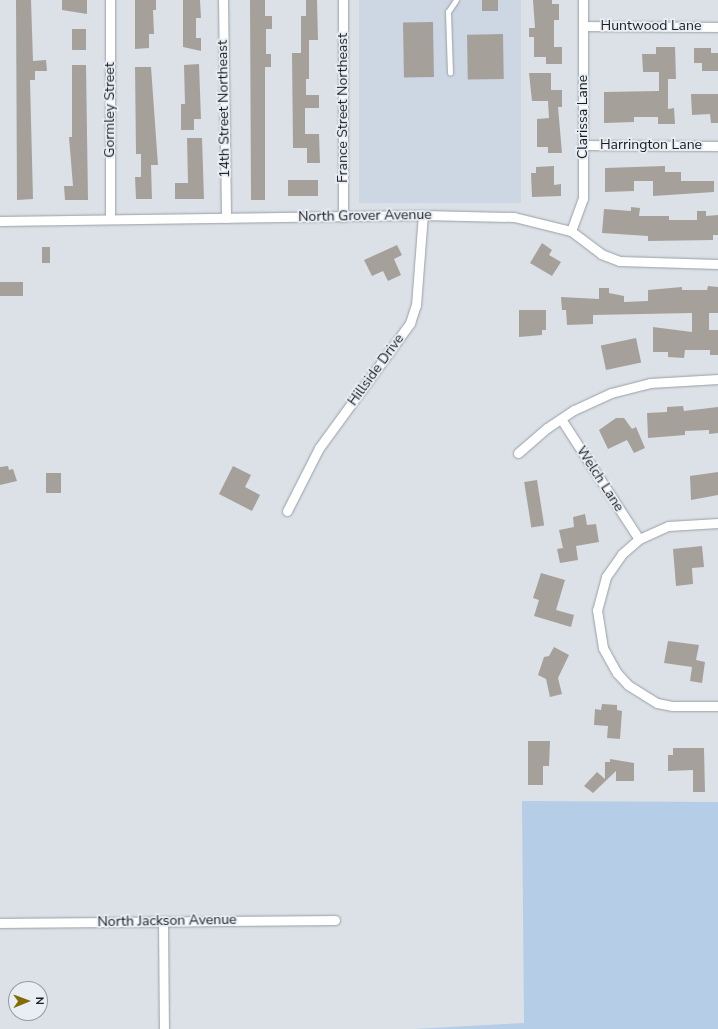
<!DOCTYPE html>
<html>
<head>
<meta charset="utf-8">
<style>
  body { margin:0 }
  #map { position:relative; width:718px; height:1029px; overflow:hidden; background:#dbe1e7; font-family:"Nunito Sans",sans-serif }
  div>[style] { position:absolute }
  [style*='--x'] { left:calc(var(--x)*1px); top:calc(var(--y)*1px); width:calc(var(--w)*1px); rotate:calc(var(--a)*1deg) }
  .built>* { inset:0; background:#ccd7e3; transform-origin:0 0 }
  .green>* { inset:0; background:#b5cde6 }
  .building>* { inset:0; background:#a5a19a; transform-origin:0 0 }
  .roads { filter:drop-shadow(0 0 1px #999fa4) drop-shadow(0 0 1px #999fa4) }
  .lane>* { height:4.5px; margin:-2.25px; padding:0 2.25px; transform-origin:2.25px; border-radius:2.25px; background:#fff }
  .street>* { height:9px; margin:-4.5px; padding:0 4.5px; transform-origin:4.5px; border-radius:4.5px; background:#fff }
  span { translate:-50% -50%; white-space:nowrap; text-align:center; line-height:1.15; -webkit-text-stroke:3.5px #e8eef4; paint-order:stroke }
  .street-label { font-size:14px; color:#1b1d20 }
  .north { position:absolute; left:8px; top:981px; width:40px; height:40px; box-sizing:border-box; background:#e8eef4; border:1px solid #969a9f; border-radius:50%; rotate:89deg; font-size:11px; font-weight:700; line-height:16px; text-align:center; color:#1b1d20 }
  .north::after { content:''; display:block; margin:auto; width:14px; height:18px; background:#836b05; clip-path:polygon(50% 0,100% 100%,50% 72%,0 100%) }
</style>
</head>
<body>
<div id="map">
  <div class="built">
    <div style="left:359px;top:0;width:162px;height:203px"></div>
  </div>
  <div class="green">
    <div style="clip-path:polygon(522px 801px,718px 802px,718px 1029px,414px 1029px,524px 1023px)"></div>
  </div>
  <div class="building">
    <div style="clip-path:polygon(16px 0,31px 0,33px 61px,46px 60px,47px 71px,35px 71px,35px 80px,30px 80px,33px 199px,17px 200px)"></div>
    <div style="clip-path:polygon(62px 0,87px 0,87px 14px,62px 10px)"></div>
    <div style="clip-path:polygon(135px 0,156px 0,156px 10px,153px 10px,154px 34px,149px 34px,149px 48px,135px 49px)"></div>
    <div style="clip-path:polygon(183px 0,200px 0,201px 18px,196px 18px,196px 38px,201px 38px,201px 51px,183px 47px)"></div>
    <div style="clip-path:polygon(250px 0,265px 0,265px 16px,272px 16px,272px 29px,266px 29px,266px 54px,271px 54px,271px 67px,265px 67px,265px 200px,251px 200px)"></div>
    <div style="clip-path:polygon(306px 0,317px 0,318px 40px,309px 40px,309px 79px,306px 79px,306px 95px,319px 95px,319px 108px,305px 108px,305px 134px,319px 134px,320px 163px,307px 163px,307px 148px,293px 148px,292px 53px,301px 53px,301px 16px,306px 16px)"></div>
    <div style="left:482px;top:0;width:16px;height:11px"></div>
    <div style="clip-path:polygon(533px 0,552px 0,552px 4px,559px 4px,559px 20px,554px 20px,554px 47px,562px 47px,562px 64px,546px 64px,546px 57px,534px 57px,534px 37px,529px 37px,529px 28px,535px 28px)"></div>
    <div style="left:433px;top:22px;width:55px;height:30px;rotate:89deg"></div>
    <div style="left:72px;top:29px;width:14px;height:21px"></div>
    <div style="left:503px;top:34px;width:45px;height:36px;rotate:89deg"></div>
    <div style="clip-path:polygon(656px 47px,675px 47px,676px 79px,668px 79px,668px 109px,674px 108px,675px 124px,658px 124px,658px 117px,634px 117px,634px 122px,604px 123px,604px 92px,659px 91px,659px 72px,643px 72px,642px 54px,656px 54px)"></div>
    <div style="clip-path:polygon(694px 48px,711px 48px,711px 53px,718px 53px,718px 71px,702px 71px,702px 63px,694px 63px)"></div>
    <div style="clip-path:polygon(199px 64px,201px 119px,194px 119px,194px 130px,181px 130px,181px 104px,185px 104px,184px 65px)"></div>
    <div style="clip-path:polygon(72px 65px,86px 65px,88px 200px,65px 200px,64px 186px,73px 186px,69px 137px,72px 137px)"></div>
    <div style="clip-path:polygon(135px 67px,151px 67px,158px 165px,151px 165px,152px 199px,136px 199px,135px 177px,141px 177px,141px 154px,136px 154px)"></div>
    <div style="clip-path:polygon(529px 73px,551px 73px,551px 90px,562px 90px,562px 107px,558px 107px,562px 153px,548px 153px,548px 147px,537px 147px,537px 119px,549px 118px,548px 101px,532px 101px)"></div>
    <div style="clip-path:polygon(691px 94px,718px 94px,718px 123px,711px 123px,710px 114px,692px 115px)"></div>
    <div style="clip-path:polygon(187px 138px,202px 138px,204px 199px,175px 199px,175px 183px,188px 183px)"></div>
    <div style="clip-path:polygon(554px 166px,554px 185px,561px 184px,561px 196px,532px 197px,531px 173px,536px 173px,536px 167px)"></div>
    <div style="clip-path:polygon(665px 166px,665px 172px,681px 172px,681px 181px,714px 181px,714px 192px,653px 196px,653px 181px,634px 181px,634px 191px,605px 192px,605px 168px)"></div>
    <div style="left:288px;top:180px;width:30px;height:16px"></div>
    <div style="clip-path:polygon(631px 207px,640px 208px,639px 216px,669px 216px,669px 220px,697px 220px,697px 211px,706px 211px,706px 216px,718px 215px,718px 235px,713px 235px,713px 240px,648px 241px,648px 236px,602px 233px,604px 209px,631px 211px)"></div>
    <div style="clip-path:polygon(542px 243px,552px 250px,549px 255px,561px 262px,552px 276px,530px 263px)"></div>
    <div style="clip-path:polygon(397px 245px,402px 255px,394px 259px,401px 275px,388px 281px,383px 271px,372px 276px,364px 260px)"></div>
    <div style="left:42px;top:247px;width:8px;height:16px"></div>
    <div style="left:0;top:282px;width:23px;height:14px"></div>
    <div style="clip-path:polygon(708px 286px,718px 287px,718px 313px,709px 313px,709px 330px,718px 330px,718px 355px,710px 355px,710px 350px,685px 350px,684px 358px,668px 357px,668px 352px,653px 352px,653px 327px,692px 332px,692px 313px,593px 315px,593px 324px,567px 325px,566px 310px,562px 310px,561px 297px,599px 299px,599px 288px,609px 288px,609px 293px,624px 296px,624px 302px,648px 301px,648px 290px,682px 287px,682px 290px,707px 290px)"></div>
    <div style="clip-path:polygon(519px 310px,546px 310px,546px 330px,542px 330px,542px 335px,519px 337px)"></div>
    <div style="left:636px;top:338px;width:25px;height:36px;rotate:78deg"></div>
    <div style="clip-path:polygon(683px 406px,684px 411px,718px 407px,718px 433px,709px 434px,709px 430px,685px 431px,685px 435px,648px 438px,647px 413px,667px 412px,667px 407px)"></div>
    <div style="clip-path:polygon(616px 418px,624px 418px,632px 429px,636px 427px,645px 448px,634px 453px,627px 440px,608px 449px,599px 430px)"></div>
    <div style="clip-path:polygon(8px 466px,9px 470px,13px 469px,17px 481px,0 485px,0 467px)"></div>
    <div style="clip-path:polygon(233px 466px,251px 475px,245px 487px,260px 495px,252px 511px,219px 494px)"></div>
    <div style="clip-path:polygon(718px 472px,718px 495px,691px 500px,690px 476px)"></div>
    <div style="left:46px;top:473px;width:15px;height:20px"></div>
    <div style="left:537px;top:480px;width:46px;height:13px;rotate:81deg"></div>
    <div style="clip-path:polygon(585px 514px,587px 525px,596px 524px,599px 542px,576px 546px,578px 560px,560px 563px,557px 549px,563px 548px,559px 530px,574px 527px,573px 517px)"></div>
    <div style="clip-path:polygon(702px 546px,704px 567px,692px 568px,693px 584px,676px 586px,673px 549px)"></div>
    <div style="clip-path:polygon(541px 573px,565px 580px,556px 610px,574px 615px,571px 627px,534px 616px,539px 600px,533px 598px)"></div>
    <div style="clip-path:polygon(668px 641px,699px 645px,696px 660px,705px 662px,702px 683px,690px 681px,692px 667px,664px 663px)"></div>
    <div style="clip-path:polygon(554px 647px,569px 655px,558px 678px,562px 694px,550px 697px,546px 679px,538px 675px,544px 657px,549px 656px)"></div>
    <div style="clip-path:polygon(602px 704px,617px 705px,617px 710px,622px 711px,620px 739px,607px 738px,608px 726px,594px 725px,595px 709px,601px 710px)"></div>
    <div style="clip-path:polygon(528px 741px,550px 741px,549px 766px,543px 766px,543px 785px,528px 785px)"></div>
    <div style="clip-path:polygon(673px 748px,704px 748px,705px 792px,693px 792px,693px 770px,668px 771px,668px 755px,673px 755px)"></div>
    <div style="clip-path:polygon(610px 759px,634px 763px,634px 781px,616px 781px,616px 771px,593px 793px,584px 786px,597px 772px,605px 779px,605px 762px,610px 762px)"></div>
  </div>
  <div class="roads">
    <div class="lane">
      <div style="--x:450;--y:73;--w:61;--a:-91.9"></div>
      <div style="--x:448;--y:12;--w:14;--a:-56"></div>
    </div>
    <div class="street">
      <div style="--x:110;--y:0;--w:219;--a:90"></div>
      <div style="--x:223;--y:0;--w:218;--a:89.2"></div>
      <div style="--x:343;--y:0;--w:217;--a:90"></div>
      <div style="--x:583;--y:26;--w:135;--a:0.4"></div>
      <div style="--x:584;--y:145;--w:134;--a:0.4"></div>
      <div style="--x:0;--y:221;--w:423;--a:-0.8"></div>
      <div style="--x:423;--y:215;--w:91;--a:1.3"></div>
      <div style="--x:514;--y:217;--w:59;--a:13.8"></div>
      <div style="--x:571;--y:231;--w:38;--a:37"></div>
      <div style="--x:601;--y:254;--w:19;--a:21"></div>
      <div style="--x:619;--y:261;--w:99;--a:1.7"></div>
      <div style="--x:571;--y:231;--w:35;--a:-70"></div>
      <div style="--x:583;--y:198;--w:198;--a:-90"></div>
      <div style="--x:561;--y:419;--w:143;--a:57"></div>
      <div style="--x:518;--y:453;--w:38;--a:-41"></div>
      <div style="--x:547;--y:428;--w:32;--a:-34"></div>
      <div style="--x:574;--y:410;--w:41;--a:-24.7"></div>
      <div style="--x:611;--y:393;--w:40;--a:-14.4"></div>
      <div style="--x:650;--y:383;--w:68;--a:-3.4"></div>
      <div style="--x:287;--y:511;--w:71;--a:-63.1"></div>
      <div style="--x:319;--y:448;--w:155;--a:-53.9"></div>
      <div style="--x:410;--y:323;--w:19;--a:-72"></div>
      <div style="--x:416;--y:305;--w:90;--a:-85.6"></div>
      <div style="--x:718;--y:523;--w:50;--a:176.6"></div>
      <div style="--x:668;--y:526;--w:32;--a:156"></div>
      <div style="--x:639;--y:539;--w:23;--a:139"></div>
      <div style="--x:622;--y:554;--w:28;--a:125"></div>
      <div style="--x:606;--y:577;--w:34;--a:105"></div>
      <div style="--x:597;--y:610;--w:38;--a:81"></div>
      <div style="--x:603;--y:648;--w:29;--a:61"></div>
      <div style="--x:617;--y:673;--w:16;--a:47"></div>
      <div style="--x:628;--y:685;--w:34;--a:32"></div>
      <div style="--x:657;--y:703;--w:16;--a:11"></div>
      <div style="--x:673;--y:706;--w:45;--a:0"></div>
      <div style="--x:163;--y:921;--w:108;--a:89.5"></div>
      <div style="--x:0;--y:923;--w:335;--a:-0.5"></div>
    </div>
  </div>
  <div class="street-label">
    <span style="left:651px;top:26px">Huntwood Lane</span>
    <span style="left:343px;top:108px;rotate:-90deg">France Street Northeast</span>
    <span style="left:224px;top:109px;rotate:-91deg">14th Street Northeast</span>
    <span style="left:110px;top:110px;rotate:-90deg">Gormley Street</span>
    <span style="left:583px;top:117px;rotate:-90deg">Clarissa Lane</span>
    <span style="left:651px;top:145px">Harrington Lane</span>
    <span style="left:365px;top:216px;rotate:-1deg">North Grover Avenue</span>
    <span style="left:376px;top:370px;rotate:-54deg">Hillside Drive</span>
    <span style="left:600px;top:479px;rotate:57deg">Welch Lane</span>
    <span style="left:167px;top:921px;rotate:-1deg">North Jackson Avenue</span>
  </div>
  <div class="north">N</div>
</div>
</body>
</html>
